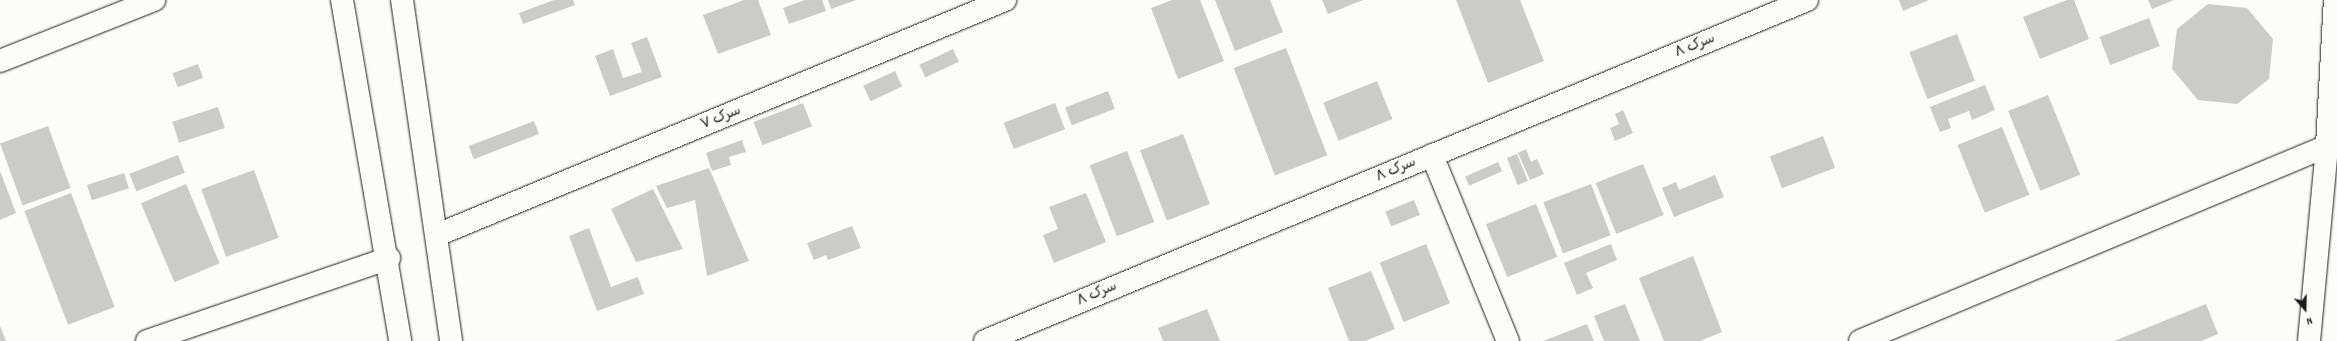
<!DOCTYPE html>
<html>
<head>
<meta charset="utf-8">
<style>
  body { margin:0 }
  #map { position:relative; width:2337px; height:341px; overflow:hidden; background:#fdfcf7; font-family:Dekko,"Playpen Sans Arabic",sans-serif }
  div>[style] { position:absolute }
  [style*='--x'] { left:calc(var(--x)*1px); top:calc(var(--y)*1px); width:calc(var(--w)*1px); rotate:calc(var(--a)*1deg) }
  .building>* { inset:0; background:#cccbc8; transform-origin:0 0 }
  .roads { filter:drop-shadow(0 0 1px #1c1c1c) drop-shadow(0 0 1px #1c1c1c) }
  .street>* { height:22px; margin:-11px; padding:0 11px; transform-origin:11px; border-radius:11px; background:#fdfcf7 }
  .secondary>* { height:22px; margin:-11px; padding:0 11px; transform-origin:11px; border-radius:11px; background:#fdfcf7 }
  span { translate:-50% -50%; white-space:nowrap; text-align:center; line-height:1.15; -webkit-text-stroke:3.5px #fdfcf7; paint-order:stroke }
  .street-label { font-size:14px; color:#1c1c1c }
  .north { position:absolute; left:2285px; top:289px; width:40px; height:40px; -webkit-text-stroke:3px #fdfcf7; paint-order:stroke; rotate:160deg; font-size:11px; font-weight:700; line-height:16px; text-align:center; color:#1c1c1c }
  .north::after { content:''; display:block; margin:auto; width:14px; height:18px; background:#1c1c1c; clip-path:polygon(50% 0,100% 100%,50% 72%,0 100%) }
</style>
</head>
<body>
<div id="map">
  <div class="building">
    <div style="clip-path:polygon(554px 0,573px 0,575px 5px,523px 24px,519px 13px)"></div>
    <div style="clip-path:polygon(744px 0,758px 0,771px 35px,718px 54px,703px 15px)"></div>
    <div style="clip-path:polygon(805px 0,822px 0,826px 11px,789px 24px,783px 8px)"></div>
    <div style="clip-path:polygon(828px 0,856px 0,831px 9px)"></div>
    <div style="clip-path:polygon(1172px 0,1200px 0,1224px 61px,1178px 79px,1151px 8px)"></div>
    <div style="clip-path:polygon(1215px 0,1270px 0,1283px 32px,1235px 51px)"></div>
    <div style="clip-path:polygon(1322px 0,1363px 0,1328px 14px)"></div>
    <div style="clip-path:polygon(1456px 0,1520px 0,1544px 61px,1488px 83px)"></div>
    <div style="clip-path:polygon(1899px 0,1929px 0,1903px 11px)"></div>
    <div style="clip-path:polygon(2067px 0,2074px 0,2089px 39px,2040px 59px,2023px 17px)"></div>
    <div style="clip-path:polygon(2148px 0,2174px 0,2152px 9px)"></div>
    <div style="clip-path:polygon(2208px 4px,2247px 8px,2273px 39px,2269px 79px,2237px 104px,2198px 100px,2172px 69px,2177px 29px)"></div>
    <div style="left:2149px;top:18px;width:30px;height:53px;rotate:69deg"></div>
    <div style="left:1957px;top:34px;width:50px;height:51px;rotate:69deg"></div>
    <div style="clip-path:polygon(647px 37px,662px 77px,610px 96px,595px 56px,613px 49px,623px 78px,642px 72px,631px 43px)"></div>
    <div style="left:1286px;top:48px;width:115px;height:56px;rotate:69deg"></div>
    <div style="left:953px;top:49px;width:14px;height:37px;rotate:65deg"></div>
    <div style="left:198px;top:64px;width:15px;height:27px;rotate:70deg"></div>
    <div style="left:895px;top:71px;width:17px;height:35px;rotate:65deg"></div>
    <div style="left:1377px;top:81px;width:41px;height:58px;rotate:68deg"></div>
    <div style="clip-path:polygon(1985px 85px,1995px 110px,1972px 120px,1969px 111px,1948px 119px,1951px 128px,1940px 132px,1930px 107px)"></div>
    <div style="left:1108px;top:91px;width:19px;height:46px;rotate:69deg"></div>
    <div style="left:2048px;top:95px;width:86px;height:43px;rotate:68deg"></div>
    <div style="left:803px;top:103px;width:25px;height:53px;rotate:69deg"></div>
    <div style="left:1055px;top:103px;width:28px;height:55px;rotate:69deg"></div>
    <div style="left:218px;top:107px;width:22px;height:48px;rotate:72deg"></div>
    <div style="clip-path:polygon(1623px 110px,1633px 133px,1615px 141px,1610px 128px,1619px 124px,1615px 114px)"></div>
    <div style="left:534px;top:121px;width:14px;height:70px;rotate:69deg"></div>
    <div style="left:48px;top:126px;width:66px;height:51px;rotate:70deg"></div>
    <div style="left:2002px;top:127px;width:73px;height:48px;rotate:68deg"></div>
    <div style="left:1183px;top:134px;width:75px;height:46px;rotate:69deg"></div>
    <div style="left:1823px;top:136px;width:34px;height:57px;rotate:69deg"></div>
    <div style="clip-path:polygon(742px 140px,746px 152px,729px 157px,731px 165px,712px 171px,706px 153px)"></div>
    <div style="clip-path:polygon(1526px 149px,1531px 162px,1537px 159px,1544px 174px,1530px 180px,1518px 153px)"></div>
    <div style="left:1127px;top:151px;width:76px;height:40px;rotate:69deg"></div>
    <div style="left:1517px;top:154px;width:29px;height:11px;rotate:68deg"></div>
    <div style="left:178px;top:155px;width:19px;height:52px;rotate:69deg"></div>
    <div style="left:1498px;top:162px;width:10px;height:36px;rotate:66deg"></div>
    <div style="left:1643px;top:164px;width:55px;height:51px;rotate:68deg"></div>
    <div style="clip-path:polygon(709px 168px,749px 261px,707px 276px,695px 200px,667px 208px,656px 186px)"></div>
    <div style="left:254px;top:170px;width:72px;height:56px;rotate:70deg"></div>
    <div style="clip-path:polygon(0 171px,16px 213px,0 220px)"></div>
    <div style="left:124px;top:173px;width:16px;height:39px;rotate:72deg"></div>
    <div style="clip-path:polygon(1715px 175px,1724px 197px,1674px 217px,1662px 188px,1676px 182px,1679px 190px)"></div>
    <div style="left:186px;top:184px;width:86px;height:49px;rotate:67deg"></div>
    <div style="left:1591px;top:184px;width:55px;height:51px;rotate:69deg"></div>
    <div style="clip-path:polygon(653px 189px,683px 249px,636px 262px,611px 209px)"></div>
    <div style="left:71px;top:193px;width:122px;height:50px;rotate:69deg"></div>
    <div style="clip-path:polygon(1086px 193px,1106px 242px,1054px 263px,1043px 235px,1058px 229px,1049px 207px)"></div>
    <div style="left:1414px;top:200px;width:16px;height:31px;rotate:68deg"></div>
    <div style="left:1536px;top:204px;width:57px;height:54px;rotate:68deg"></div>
    <div style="clip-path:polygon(852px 226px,861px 248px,828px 260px,826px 255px,814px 260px,807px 243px)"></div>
    <div style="clip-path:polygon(589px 228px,611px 287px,638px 277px,644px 294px,597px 311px,569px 236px)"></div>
    <div style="left:1426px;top:244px;width:64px;height:50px;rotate:68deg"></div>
    <div style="clip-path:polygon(1611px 244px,1617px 260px,1586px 273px,1593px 288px,1577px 295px,1564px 263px)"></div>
    <div style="clip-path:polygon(1693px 256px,1722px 332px,1700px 341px,1664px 341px,1639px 278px)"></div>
    <div style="clip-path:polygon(1371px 271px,1395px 329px,1365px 341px,1349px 341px,1328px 288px)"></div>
    <div style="clip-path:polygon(1625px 304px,1640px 341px,1604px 341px,1594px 316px)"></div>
    <div style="clip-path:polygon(2206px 304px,2218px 334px,2201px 341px,2114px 341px)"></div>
    <div style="clip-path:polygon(1207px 309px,1220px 341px,1163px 341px,1158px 328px)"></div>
    <div style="clip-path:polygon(1587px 324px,1594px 341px,1543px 341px)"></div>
    <div style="clip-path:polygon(0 326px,6px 341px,0 341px)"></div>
  </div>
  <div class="roads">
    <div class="street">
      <div style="--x:0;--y:61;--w:166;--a:-21.6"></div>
      <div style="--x:1432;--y:155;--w:201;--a:67.8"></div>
      <div style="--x:437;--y:235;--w:615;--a:-22.48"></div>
      <div style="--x:147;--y:341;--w:256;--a:-18.9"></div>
      <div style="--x:985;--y:341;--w:890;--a:-22.53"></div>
      <div style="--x:1860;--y:341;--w:506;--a:-22.66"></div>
      <div style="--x:2309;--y:341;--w:196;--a:-84.7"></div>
      <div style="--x:2327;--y:146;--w:146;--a:-86.9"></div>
    </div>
    <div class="secondary">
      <div style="--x:342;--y:0;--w:346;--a:80.3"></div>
      <div style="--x:402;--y:0;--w:345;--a:81.8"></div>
    </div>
  </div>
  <div class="street-label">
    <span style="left:1695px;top:46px;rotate:-22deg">سرک ۸</span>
    <span style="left:721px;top:118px;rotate:-22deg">سرک ۷</span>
    <span style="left:1396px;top:170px;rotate:-23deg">سرک ۸</span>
    <span style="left:1097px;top:294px;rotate:-23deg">سرک ۸</span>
  </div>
  <div class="north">N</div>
</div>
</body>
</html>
